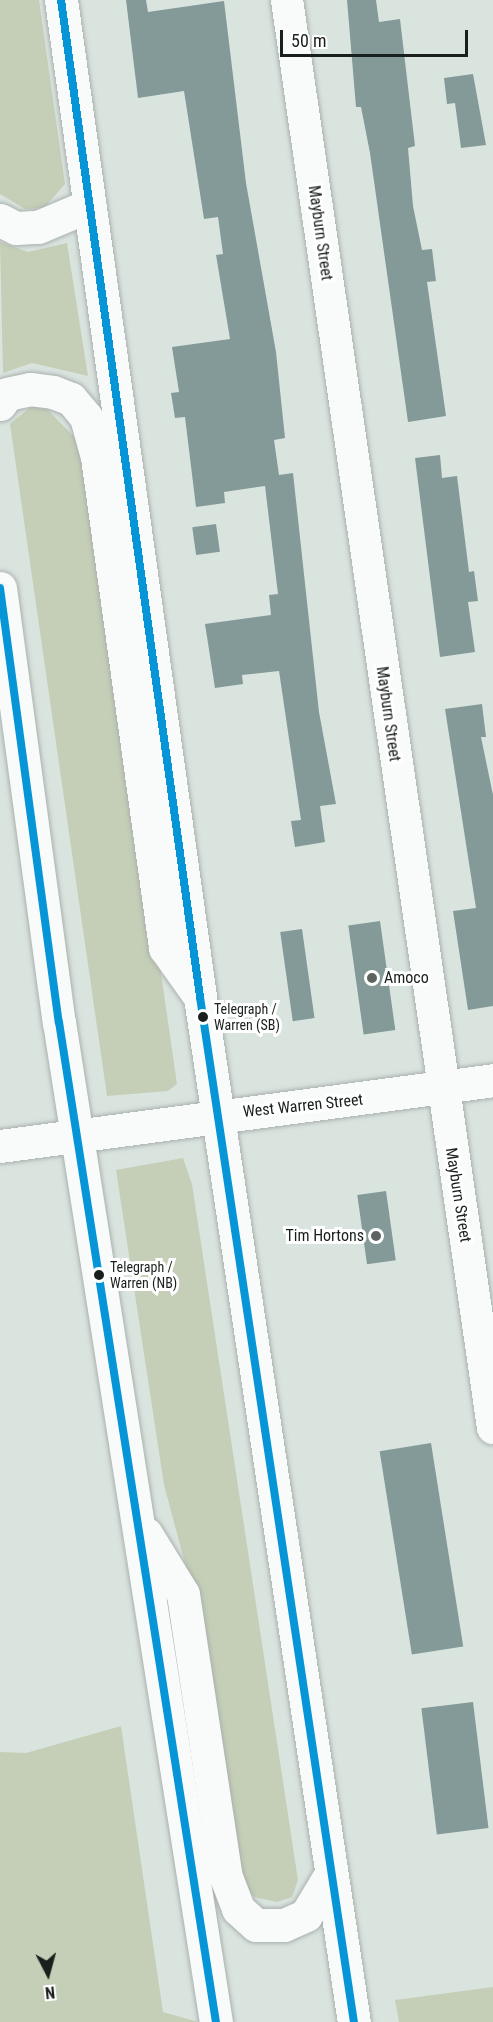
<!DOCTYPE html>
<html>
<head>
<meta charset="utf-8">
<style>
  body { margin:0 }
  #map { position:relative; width:493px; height:2022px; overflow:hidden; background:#dae4df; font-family:"Roboto Condensed",sans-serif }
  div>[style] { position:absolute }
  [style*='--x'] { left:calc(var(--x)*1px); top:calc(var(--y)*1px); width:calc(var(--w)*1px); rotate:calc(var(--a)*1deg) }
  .green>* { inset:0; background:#c5cfb7 }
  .building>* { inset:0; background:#839a98; transform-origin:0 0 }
  .roads { filter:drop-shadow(0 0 2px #aab1ae) drop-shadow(0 0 2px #aab1ae) }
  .minor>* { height:32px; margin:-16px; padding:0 16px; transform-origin:16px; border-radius:16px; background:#f9fbfa }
  .major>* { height:33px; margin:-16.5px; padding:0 16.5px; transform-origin:16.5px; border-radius:16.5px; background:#f9fbfa }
  .bus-1>* { height:8px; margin:-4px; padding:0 4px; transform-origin:4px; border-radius:4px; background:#0696d7 }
  .dots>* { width:16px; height:16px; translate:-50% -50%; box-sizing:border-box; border:3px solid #fff; border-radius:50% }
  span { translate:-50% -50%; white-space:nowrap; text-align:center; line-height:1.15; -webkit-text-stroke:6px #fff; paint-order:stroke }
  .bus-label { font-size:14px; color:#191f1c }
  .left { translate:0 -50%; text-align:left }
  .street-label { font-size:16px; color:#191f1c }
  .poi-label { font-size:16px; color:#191f1c }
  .right { translate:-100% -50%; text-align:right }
  .north { position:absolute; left:18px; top:1944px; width:60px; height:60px; -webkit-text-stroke:4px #fff; paint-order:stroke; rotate:174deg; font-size:16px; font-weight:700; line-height:24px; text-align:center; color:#191f1c }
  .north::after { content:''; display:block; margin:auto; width:21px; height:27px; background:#191f1c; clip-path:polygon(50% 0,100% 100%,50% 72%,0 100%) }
  .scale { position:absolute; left:280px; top:30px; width:188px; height:27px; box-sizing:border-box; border:3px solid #191f1c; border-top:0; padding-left:8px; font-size:18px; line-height:21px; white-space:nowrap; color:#191f1c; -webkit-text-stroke:4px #fff; paint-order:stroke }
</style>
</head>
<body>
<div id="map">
  <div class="green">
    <div style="clip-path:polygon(0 0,39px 0,65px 184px,44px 208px,25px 209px,0 194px)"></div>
    <div style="clip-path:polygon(0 242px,28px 252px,67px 243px,88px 376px,32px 363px,3px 373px)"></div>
    <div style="clip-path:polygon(32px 406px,48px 410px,81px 444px,90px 482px,177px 1084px,168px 1091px,107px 1096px,10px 424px)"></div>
    <div style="clip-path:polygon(183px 1158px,192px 1184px,298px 1880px,292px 1897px,277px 1902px,254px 1897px,240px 1878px,198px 1612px,164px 1485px,116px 1170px)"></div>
    <div style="clip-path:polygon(121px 1726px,163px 2012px,198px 2022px,0 2022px,0 1752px,26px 1753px)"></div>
    <div style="clip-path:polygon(493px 1987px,493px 2022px,399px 2022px,395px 2000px)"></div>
  </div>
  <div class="building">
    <div style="clip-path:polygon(126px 0,146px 0,148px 12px,224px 1px,246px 183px,276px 352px,285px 438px,274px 440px,279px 475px,293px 473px,319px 712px,336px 804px,320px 806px,325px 842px,295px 847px,291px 821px,301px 820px,279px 671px,242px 675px,243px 684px,215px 688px,205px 624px,271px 615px,269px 595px,278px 594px,265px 486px,224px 492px,225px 503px,196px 507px,185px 417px,175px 418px,171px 393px,179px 392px,172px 347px,230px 339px,216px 255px,223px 254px,218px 217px,204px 219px,184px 91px,138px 98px)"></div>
    <div style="clip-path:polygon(347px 0,376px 0,379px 22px,400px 19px,415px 146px,408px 148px,413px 206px,422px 250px,432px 249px,436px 281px,427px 282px,446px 416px,408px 422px,370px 153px,361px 107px,356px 107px)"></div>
    <div style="clip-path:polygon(473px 74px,486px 145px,461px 148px,455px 103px,447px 104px,444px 78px)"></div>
    <div style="clip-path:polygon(440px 455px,442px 478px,457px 476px,469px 572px,474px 571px,478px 601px,468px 602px,475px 652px,440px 657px,415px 458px)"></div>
    <div style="left:216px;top:524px;width:28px;height:24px;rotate:82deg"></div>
    <div style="clip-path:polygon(482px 704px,486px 737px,481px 737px,493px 795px,493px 1006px,468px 1010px,453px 911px,476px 908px,445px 709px)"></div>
    <div style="left:380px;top:921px;width:110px;height:32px;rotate:82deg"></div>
    <div style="left:302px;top:929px;width:90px;height:22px;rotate:82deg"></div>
    <div style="left:386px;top:1191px;width:70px;height:29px;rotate:82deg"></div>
    <div style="left:431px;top:1443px;width:206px;height:52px;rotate:81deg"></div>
    <div style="left:473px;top:1702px;width:127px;height:52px;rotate:83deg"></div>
  </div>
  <div class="roads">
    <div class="minor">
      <div style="--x:287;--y:0;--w:1443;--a:81.79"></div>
    </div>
    <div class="major">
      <div style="--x:61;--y:0;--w:1007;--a:82.06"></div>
      <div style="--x:200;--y:997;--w:1037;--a:81.46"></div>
      <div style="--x:0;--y:220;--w:18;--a:27"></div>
      <div style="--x:16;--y:228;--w:22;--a:-3"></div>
      <div style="--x:38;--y:227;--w:56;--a:-22.9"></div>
      <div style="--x:0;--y:404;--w:12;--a:-55"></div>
      <div style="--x:7;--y:394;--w:24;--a:-12"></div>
      <div style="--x:30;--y:389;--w:23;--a:7"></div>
      <div style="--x:53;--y:392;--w:19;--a:21"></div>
      <div style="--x:71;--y:399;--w:23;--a:50"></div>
      <div style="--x:86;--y:417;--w:41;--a:74.6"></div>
      <div style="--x:97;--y:457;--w:496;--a:82.1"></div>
      <div style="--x:165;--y:948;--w:55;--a:54.6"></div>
      <div style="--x:0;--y:588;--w:438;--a:82.3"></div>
      <div style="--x:59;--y:1022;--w:1012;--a:81.08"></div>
      <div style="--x:0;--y:1146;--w:497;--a:-7.6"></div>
      <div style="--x:146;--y:1534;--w:70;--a:58.3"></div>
      <div style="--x:183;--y:1594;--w:286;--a:81.4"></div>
      <div style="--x:226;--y:1877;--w:34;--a:69"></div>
      <div style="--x:238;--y:1909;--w:24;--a:42"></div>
      <div style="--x:256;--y:1925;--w:28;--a:0"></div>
      <div style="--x:284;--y:1925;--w:24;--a:-24"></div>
      <div style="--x:306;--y:1915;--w:44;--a:-58.8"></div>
    </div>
  </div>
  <div class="bus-1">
    <div style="--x:61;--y:0;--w:1007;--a:82.06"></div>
    <div style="--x:200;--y:997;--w:1037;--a:81.46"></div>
    <div style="--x:0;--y:588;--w:438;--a:82.3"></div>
    <div style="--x:59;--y:1022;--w:1012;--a:81.08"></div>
  </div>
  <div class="dots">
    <div style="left:372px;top:978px;background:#5d6460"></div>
    <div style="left:203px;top:1017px;background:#191f1c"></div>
    <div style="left:376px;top:1236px;background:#5d6460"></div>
    <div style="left:99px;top:1275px;background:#191f1c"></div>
  </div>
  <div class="bus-label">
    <span class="left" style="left:214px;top:1017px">Telegraph /<br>Warren (SB)</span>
    <span class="left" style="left:110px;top:1275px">Telegraph /<br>Warren (NB)</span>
  </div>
  <div class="street-label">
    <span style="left:320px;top:233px;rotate:82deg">Mayburn Street</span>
    <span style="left:388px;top:714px;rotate:82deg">Mayburn Street</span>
    <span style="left:303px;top:1106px;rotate:-6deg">West Warren Street</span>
    <span style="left:458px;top:1195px;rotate:81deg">Mayburn Street</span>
  </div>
  <div class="poi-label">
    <span class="left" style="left:384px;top:978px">Amoco</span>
    <span class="right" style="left:364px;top:1236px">Tim Hortons</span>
  </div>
  <div class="north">N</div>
  <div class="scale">50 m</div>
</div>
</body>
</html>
